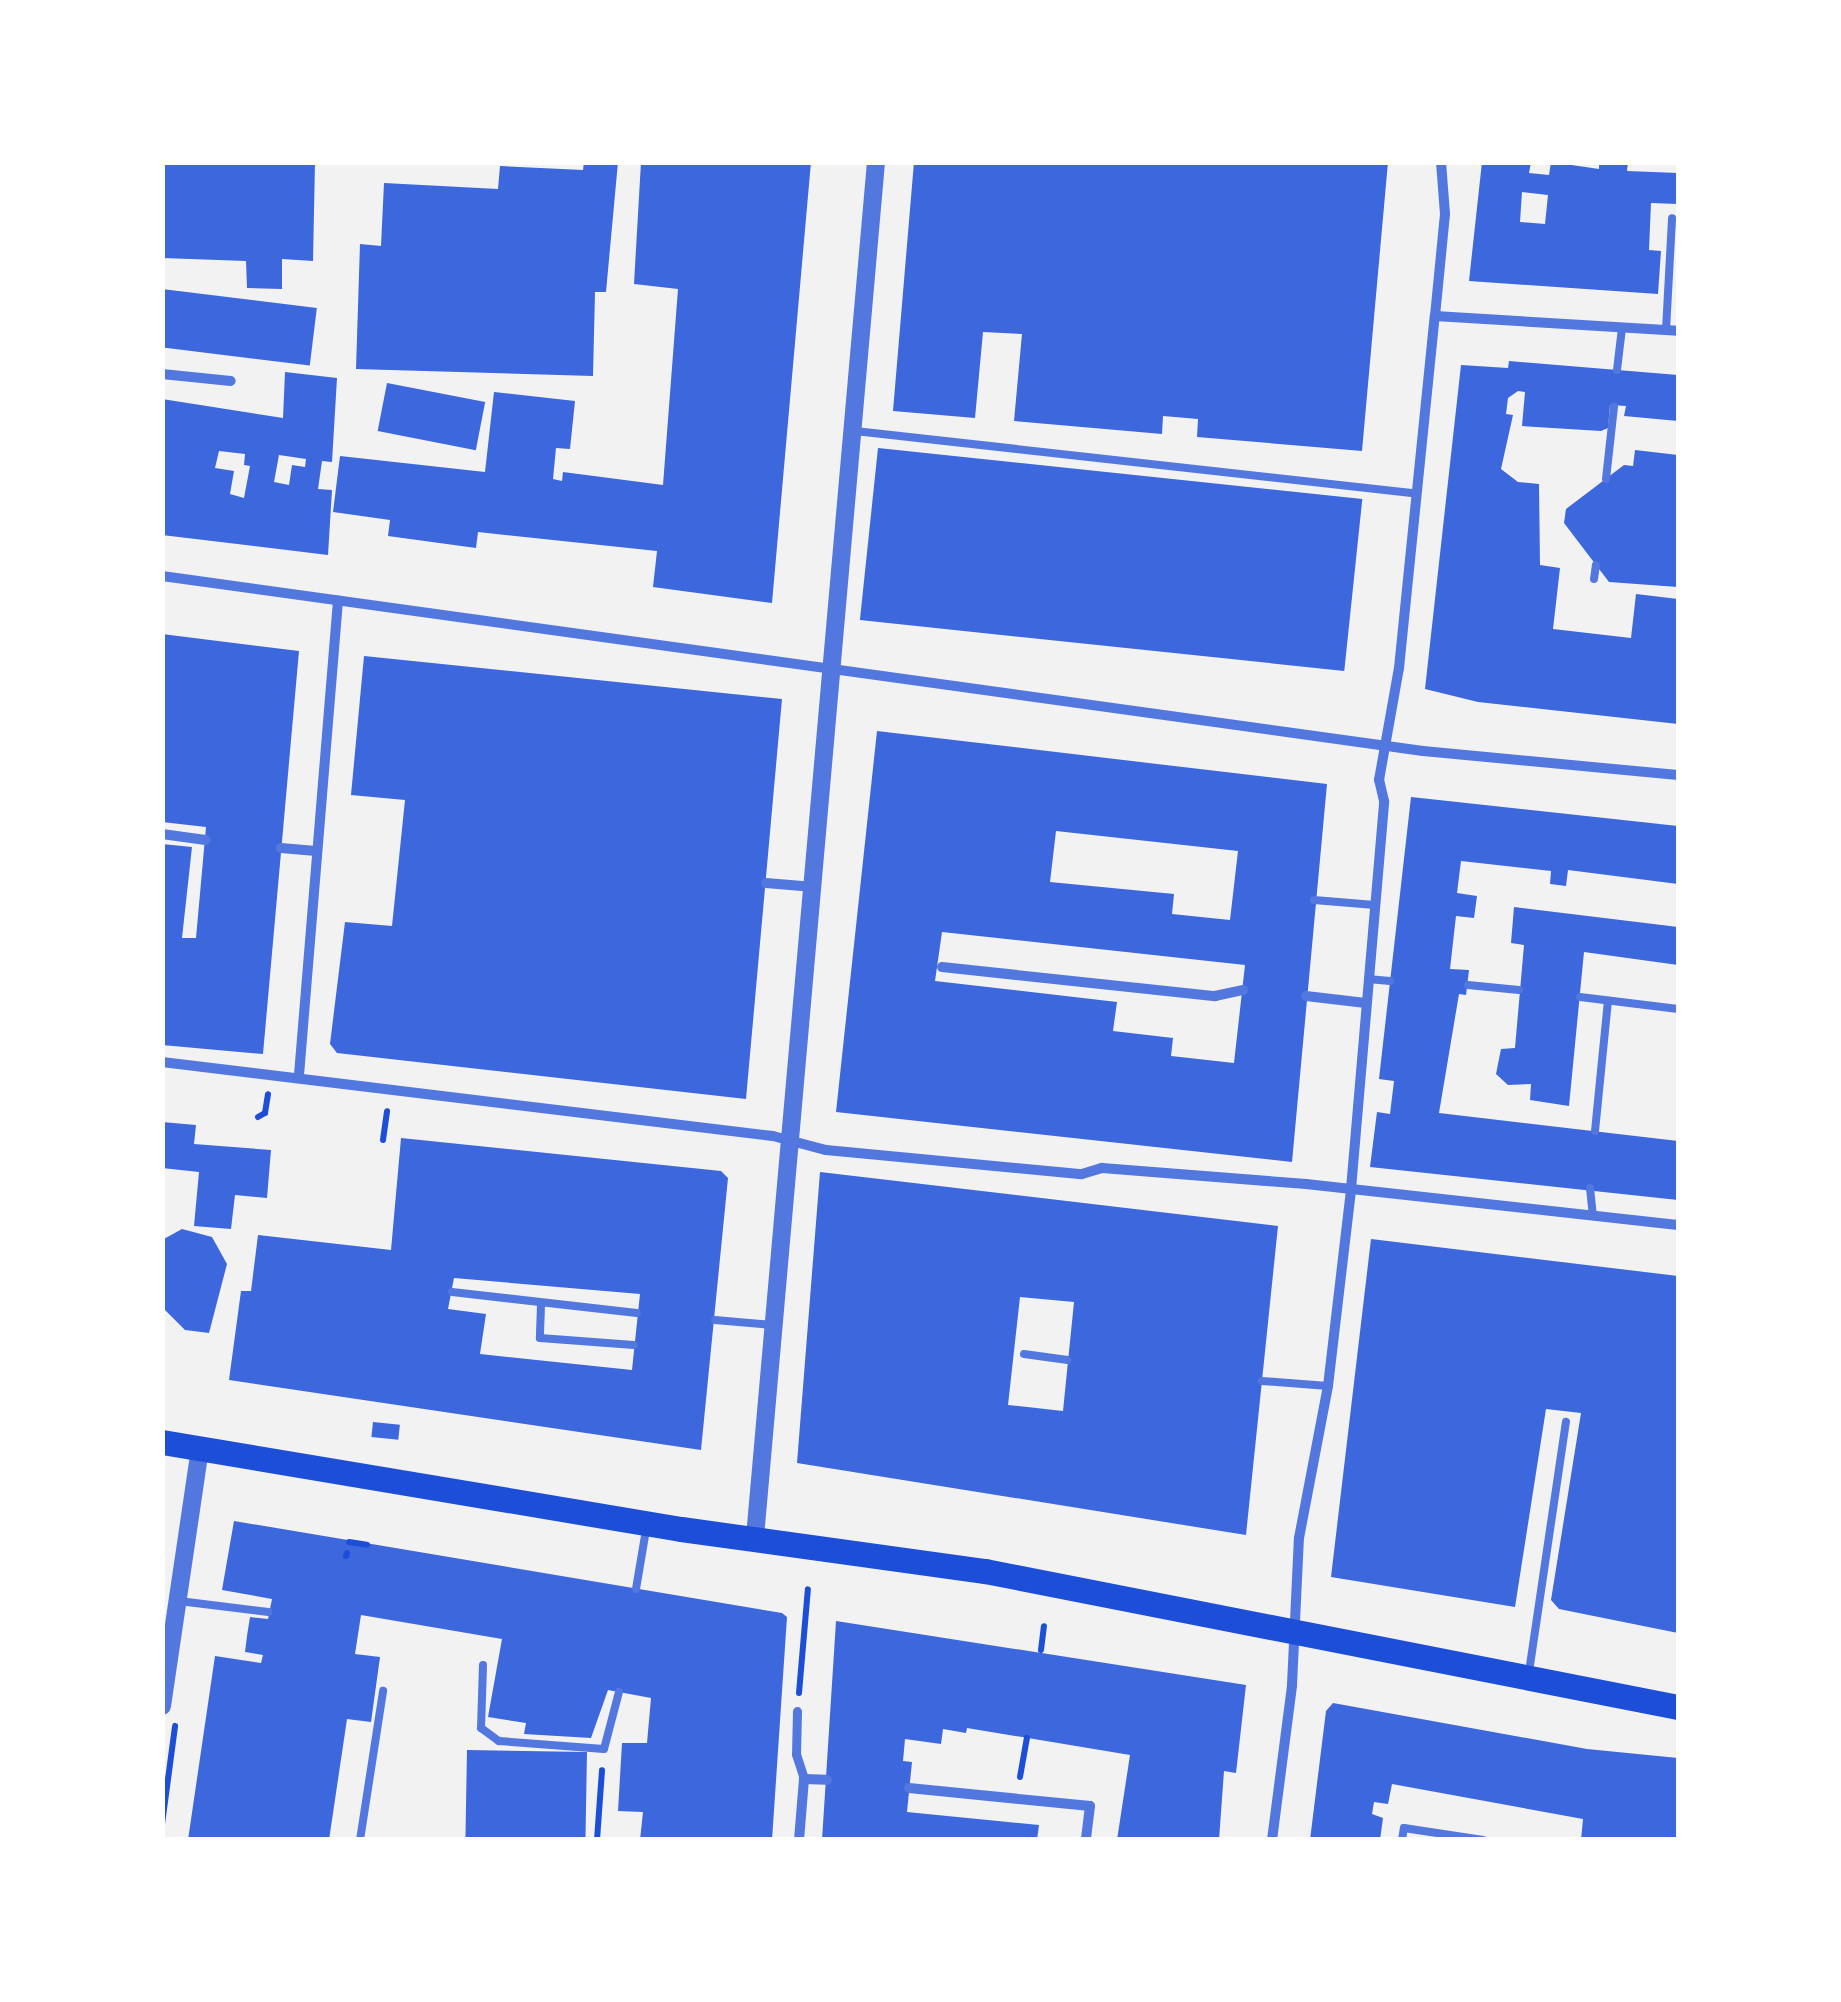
<!DOCTYPE html>
<html>
<head>
<meta charset="utf-8">
<style>
  body { margin:0 }
  #map { position:relative; width:1841px; height:2002px; overflow:hidden; background:#f2f2f2; font-family:Lato,sans-serif }
  div>[style] { position:absolute }
  [style*='--x'] { left:calc(var(--x)*1px); top:calc(var(--y)*1px); width:calc(var(--w)*1px); rotate:calc(var(--a)*1deg) }
  .building>* { inset:0; background:#3d67dc; transform-origin:0 0 }
  .path>* { height:6px; margin:-3px; padding:0 3px; transform-origin:3px; border-radius:3px; background:#1d4ed8 }
  .service>* { height:8px; margin:-4px; padding:0 4px; transform-origin:4px; border-radius:4px; background:#5277de }
  .pedestrian>* { height:9px; margin:-4.5px; padding:0 4.5px; transform-origin:4.5px; border-radius:4.5px; background:#5277de }
  .minor>* { height:10px; margin:-5px; padding:0 5px; transform-origin:5px; border-radius:5px; background:#5277de }
  .tertiary>* { height:18px; margin:-9px; padding:0 9px; transform-origin:9px; border-radius:9px; background:#5277de }
  .primary>* { height:25px; margin:-12.5px; padding:0 12.5px; transform-origin:12.5px; border-radius:12.5px; background:#1d4ed8 }
  span { translate:-50% -50%; white-space:nowrap; text-align:center; line-height:1.15; -webkit-text-stroke:8px #fff; paint-order:stroke }
  .frame { position:absolute; inset:0; border:165px solid #fff; pointer-events:none }
</style>
</head>
<body>
<div id="map">
  <div class="building">
    <div style="clip-path:polygon(162px 162px,315px 162px,313px 261px,282px 259px,282px 289px,247px 288px,246px 261px,162px 258px)"></div>
    <div style="clip-path:polygon(584px 162px,618px 162px,606px 292px,595px 292px,593px 376px,356px 369px,360px 244px,381px 246px,384px 183px,498px 189px,500px 166px,583px 170px)"></div>
    <div style="clip-path:polygon(641px 162px,811px 162px,772px 603px,653px 587px,657px 551px,478px 532px,476px 548px,388px 536px,390px 520px,333px 512px,340px 456px,485px 472px,494px 392px,575px 401px,570px 449px,556px 448px,553px 479px,562px 481px,563px 472px,663px 485px,678px 289px,634px 284px)"></div>
    <div style="clip-path:polygon(914px 162px,1388px 162px,1362px 451px,1197px 437px,1198px 419px,1163px 416px,1162px 434px,1014px 421px,1022px 334px,983px 332px,975px 418px,893px 411px)"></div>
    <div style="clip-path:polygon(evenodd,1482px 162px,1531px 162px,1529px 173px,1549px 175px,1551px 162px,1599px 169px,1599px 162px,1628px 162px,1627px 171px,1678px 173px,1678px 204px,1651px 203px,1649px 250px,1661px 251px,1658px 294px,1469px 281px,1482px 162px,1522px 192px,1548px 195px,1545px 224px,1520px 222px,1522px 192px)"></div>
    <div style="left:162px;top:289px;width:156px;height:58px;rotate:7deg"></div>
    <div style="clip-path:polygon(1509px 361px,1678px 375px,1678px 421px,1624px 416px,1626px 406px,1610px 405px,1608px 428px,1601px 431px,1522px 426px,1525px 392px,1518px 391px,1508px 398px,1506px 414px,1513px 415px,1501px 469px,1518px 482px,1539px 484px,1540px 565px,1560px 568px,1553px 629px,1631px 638px,1636px 594px,1678px 599px,1678px 724px,1478px 702px,1425px 689px,1461px 365px,1508px 368px)"></div>
    <div style="clip-path:polygon(evenodd,285px 372px,337px 378px,332px 462px,322px 461px,318px 489px,332px 490px,328px 555px,162px 535px,162px 399px,283px 418px,285px 372px,219px 451px,245px 454px,244px 465px,250px 466px,244px 498px,230px 494px,234px 471px,215px 468px,219px 451px,285px 372px,279px 455px,306px 459px,305px 467px,292px 465px,289px 485px,274px 482px,279px 455px)"></div>
    <div style="left:387px;top:383px;width:100px;height:49px;rotate:11deg"></div>
    <div style="left:878px;top:448px;width:487px;height:173px;rotate:6deg"></div>
    <div style="clip-path:polygon(1635px 450px,1678px 455px,1678px 587px,1609px 582px,1564px 523px,1566px 509px,1624px 465px,1633px 466px)"></div>
    <div style="clip-path:polygon(162px 634px,299px 651px,263px 1054px,162px 1045px,162px 844px,192px 847px,182px 938px,196px 938px,206px 827px,162px 822px)"></div>
    <div style="clip-path:polygon(364px 656px,782px 699px,746px 1099px,337px 1053px,330px 1044px,345px 922px,392px 926px,405px 800px,351px 795px)"></div>
    <div style="clip-path:polygon(evenodd,877px 731px,1327px 784px,1292px 1162px,836px 1112px,877px 731px,1056px 831px,1238px 851px,1230px 920px,1172px 914px,1174px 894px,1050px 882px,1056px 831px,877px 731px,942px 932px,1245px 965px,1234px 1063px,1171px 1056px,1173px 1038px,1113px 1031px,1117px 1002px,935px 981px,942px 932px)"></div>
    <div style="clip-path:polygon(1411px 797px,1678px 826px,1678px 884px,1568px 870px,1566px 886px,1550px 884px,1551px 871px,1461px 861px,1457px 893px,1477px 896px,1474px 918px,1456px 916px,1450px 969px,1469px 970px,1466px 995px,1459px 994px,1439px 1113px,1678px 1141px,1678px 1200px,1370px 1167px,1377px 1112px,1390px 1114px,1394px 1081px,1379px 1079px)"></div>
    <div style="clip-path:polygon(1514px 907px,1678px 927px,1678px 965px,1584px 952px,1569px 1106px,1530px 1100px,1531px 1084px,1508px 1085px,1496px 1074px,1501px 1049px,1515px 1048px,1524px 945px,1511px 943px)"></div>
    <div style="clip-path:polygon(162px 1122px,196px 1125px,194px 1144px,271px 1150px,267px 1198px,235px 1195px,231px 1229px,194px 1226px,199px 1172px,162px 1168px)"></div>
    <div style="clip-path:polygon(evenodd,401px 1138px,721px 1171px,728px 1178px,701px 1450px,229px 1380px,241px 1291px,251px 1291px,258px 1235px,391px 1250px,401px 1138px,454px 1278px,640px 1294px,632px 1370px,480px 1354px,486px 1314px,448px 1309px,454px 1278px)"></div>
    <div style="clip-path:polygon(evenodd,820px 1172px,1278px 1226px,1246px 1535px,797px 1463px,820px 1172px,1020px 1297px,1074px 1302px,1063px 1411px,1008px 1405px,1020px 1297px)"></div>
    <div style="clip-path:polygon(182px 1229px,212px 1237px,227px 1264px,209px 1333px,185px 1330px,162px 1307px,162px 1240px)"></div>
    <div style="clip-path:polygon(1371px 1239px,1678px 1276px,1678px 1633px,1559px 1609px,1551px 1600px,1581px 1413px,1546px 1409px,1515px 1607px,1331px 1577px)"></div>
    <div style="left:373px;top:1422px;width:27px;height:15px;rotate:6deg"></div>
    <div style="clip-path:polygon(234px 1521px,782px 1613px,787px 1617px,772px 1840px,640px 1840px,643px 1812px,618px 1811px,622px 1743px,647px 1743px,651px 1698px,608px 1690px,591px 1738px,524px 1734px,526px 1723px,488px 1717px,502px 1639px,361px 1615px,355px 1654px,380px 1657px,371px 1722px,347px 1719px,329px 1840px,188px 1840px,215px 1656px,261px 1663px,263px 1655px,245px 1652px,247px 1636px,250px 1617px,268px 1619px,272px 1599px,222px 1590px)"></div>
    <div style="clip-path:polygon(836px 1621px,1246px 1685px,1236px 1773px,1224px 1771px,1219px 1840px,1117px 1840px,1130px 1755px,967px 1728px,966px 1733px,943px 1729px,941px 1744px,905px 1739px,903px 1761px,912px 1762px,907px 1812px,1039px 1825px,1037px 1840px,822px 1840px)"></div>
    <div style="clip-path:polygon(1333px 1703px,1587px 1749px,1678px 1758px,1678px 1840px,1581px 1840px,1583px 1819px,1392px 1784px,1388px 1804px,1374px 1802px,1372px 1814px,1383px 1818px,1380px 1840px,1310px 1840px,1326px 1711px)"></div>
    <div style="left:467px;top:1750px;width:120px;height:90px;rotate:1deg"></div>
  </div>
  <div class="path">
    <div style="--x:258;--y:1117;--w:8;--a:-30"></div>
    <div style="--x:265;--y:1113;--w:19;--a:-81"></div>
    <div style="--x:383;--y:1140;--w:29;--a:-82"></div>
    <div style="--x:349;--y:1542;--w:18;--a:9"></div>
    <div style="--x:346;--y:1556;--w:3;--a:-72"></div>
    <div style="--x:1041;--y:1650;--w:24;--a:-83"></div>
    <div style="--x:799;--y:1693;--w:104;--a:-85.1"></div>
    <div style="--x:1020;--y:1777;--w:40;--a:-80"></div>
    <div style="--x:162;--y:1824;--w:99;--a:-82.4"></div>
    <div style="--x:597;--y:1840;--w:70;--a:-85.9"></div>
  </div>
  <div class="service">
    <div style="--x:1666;--y:330;--w:112;--a:-86.9"></div>
    <div style="--x:1617;--y:370;--w:42;--a:-83.2"></div>
    <div style="--x:855;--y:431;--w:560;--a:6.35"></div>
    <div style="--x:1606;--y:479;--w:73;--a:-83.7"></div>
    <div style="--x:1594;--y:579;--w:14;--a:-82"></div>
    <div style="--x:1314;--y:900;--w:61;--a:4.7"></div>
    <div style="--x:1368;--y:979;--w:22;--a:5"></div>
    <div style="--x:1468;--y:985;--w:51;--a:5.6"></div>
    <div style="--x:1580;--y:997;--w:99;--a:7"></div>
    <div style="--x:1595;--y:1131;--w:131;--a:-84.3"></div>
    <div style="--x:1590;--y:1188;--w:27;--a:84"></div>
    <div style="--x:452;--y:1292;--w:186;--a:6.5"></div>
    <div style="--x:541;--y:1305;--w:33;--a:92"></div>
    <div style="--x:540;--y:1338;--w:94;--a:4.3"></div>
    <div style="--x:715;--y:1320;--w:57;--a:5"></div>
    <div style="--x:1024;--y:1354;--w:44;--a:7.8"></div>
    <div style="--x:1262;--y:1381;--w:66;--a:4.3"></div>
    <div style="--x:636;--y:1589;--w:60;--a:-80.4"></div>
    <div style="--x:179;--y:1601;--w:90;--a:7"></div>
    <div style="--x:483;--y:1665;--w:63;--a:91.8"></div>
    <div style="--x:481;--y:1728;--w:22;--a:36"></div>
    <div style="--x:499;--y:1741;--w:105;--a:4.4"></div>
    <div style="--x:604;--y:1749;--w:59;--a:-75.3"></div>
    <div style="--x:1529;--y:1672;--w:253;--a:-81.6"></div>
    <div style="--x:360;--y:1840;--w:151;--a:-81.2"></div>
    <div style="--x:1402;--y:1840;--w:12;--a:-81"></div>
    <div style="--x:1404;--y:1828;--w:80;--a:8.6"></div>
  </div>
  <div class="pedestrian">
    <div style="--x:797;--y:1711;--w:43;--a:91.3"></div>
    <div style="--x:796;--y:1754;--w:26;--a:72"></div>
  </div>
  <div class="minor">
    <div style="--x:1435;--y:316;--w:243;--a:3.5"></div>
    <div style="--x:162;--y:374;--w:69;--a:5.8"></div>
    <div style="--x:162;--y:576;--w:1273;--a:7.9"></div>
    <div style="--x:1423;--y:751;--w:256;--a:5.4"></div>
    <div style="--x:162;--y:834;--w:44;--a:7.8"></div>
    <div style="--x:281;--y:848;--w:35;--a:5"></div>
    <div style="--x:766;--y:883;--w:48;--a:4.8"></div>
    <div style="--x:942;--y:967;--w:275;--a:6.1"></div>
    <div style="--x:1215;--y:996;--w:29;--a:-12"></div>
    <div style="--x:1306;--y:996;--w:60;--a:6.7"></div>
    <div style="--x:162;--y:1062;--w:615;--a:6.91"></div>
    <div style="--x:773;--y:1136;--w:55;--a:14.8"></div>
    <div style="--x:826;--y:1150;--w:257;--a:5.4"></div>
    <div style="--x:1082;--y:1174;--w:21;--a:-17"></div>
    <div style="--x:1102;--y:1168;--w:205;--a:4.5"></div>
    <div style="--x:1306;--y:1184;--w:374;--a:6.3"></div>
    <div style="--x:299;--y:1075;--w:476;--a:-85.3"></div>
    <div style="--x:909;--y:1788;--w:182;--a:5.7"></div>
    <div style="--x:1090;--y:1806;--w:34;--a:97"></div>
    <div style="--x:799;--y:1840;--w:61;--a:-85.3"></div>
    <div style="--x:804;--y:1779;--w:23;--a:2"></div>
    <div style="--x:1272;--y:1840;--w:156;--a:-82.6"></div>
    <div style="--x:1292;--y:1685;--w:147;--a:-87.3"></div>
    <div style="--x:1299;--y:1538;--w:155;--a:-79.2"></div>
    <div style="--x:1328;--y:1386;--w:198;--a:-83.3"></div>
    <div style="--x:1351;--y:1189;--w:389;--a:-85.1"></div>
    <div style="--x:1384;--y:801;--w:22;--a:-103"></div>
    <div style="--x:1379;--y:780;--w:114;--a:-79.9"></div>
    <div style="--x:1399;--y:668;--w:354;--a:-84.2"></div>
    <div style="--x:1435;--y:316;--w:102;--a:-84.4"></div>
    <div style="--x:1445;--y:214;--w:52;--a:-94.4"></div>
  </div>
  <div class="tertiary">
    <div style="--x:755;--y:1537;--w:1380;--a:-84.97"></div>
    <div style="--x:162;--y:1706;--w:259;--a:-81.6"></div>
  </div>
  <div class="primary">
    <div style="--x:162;--y:1442;--w:526;--a:9.52"></div>
    <div style="--x:681;--y:1529;--w:307;--a:7.9"></div>
    <div style="--x:985;--y:1571;--w:706;--a:11.1"></div>
  </div>
  <div class="frame"></div>
</div>
</body>
</html>
